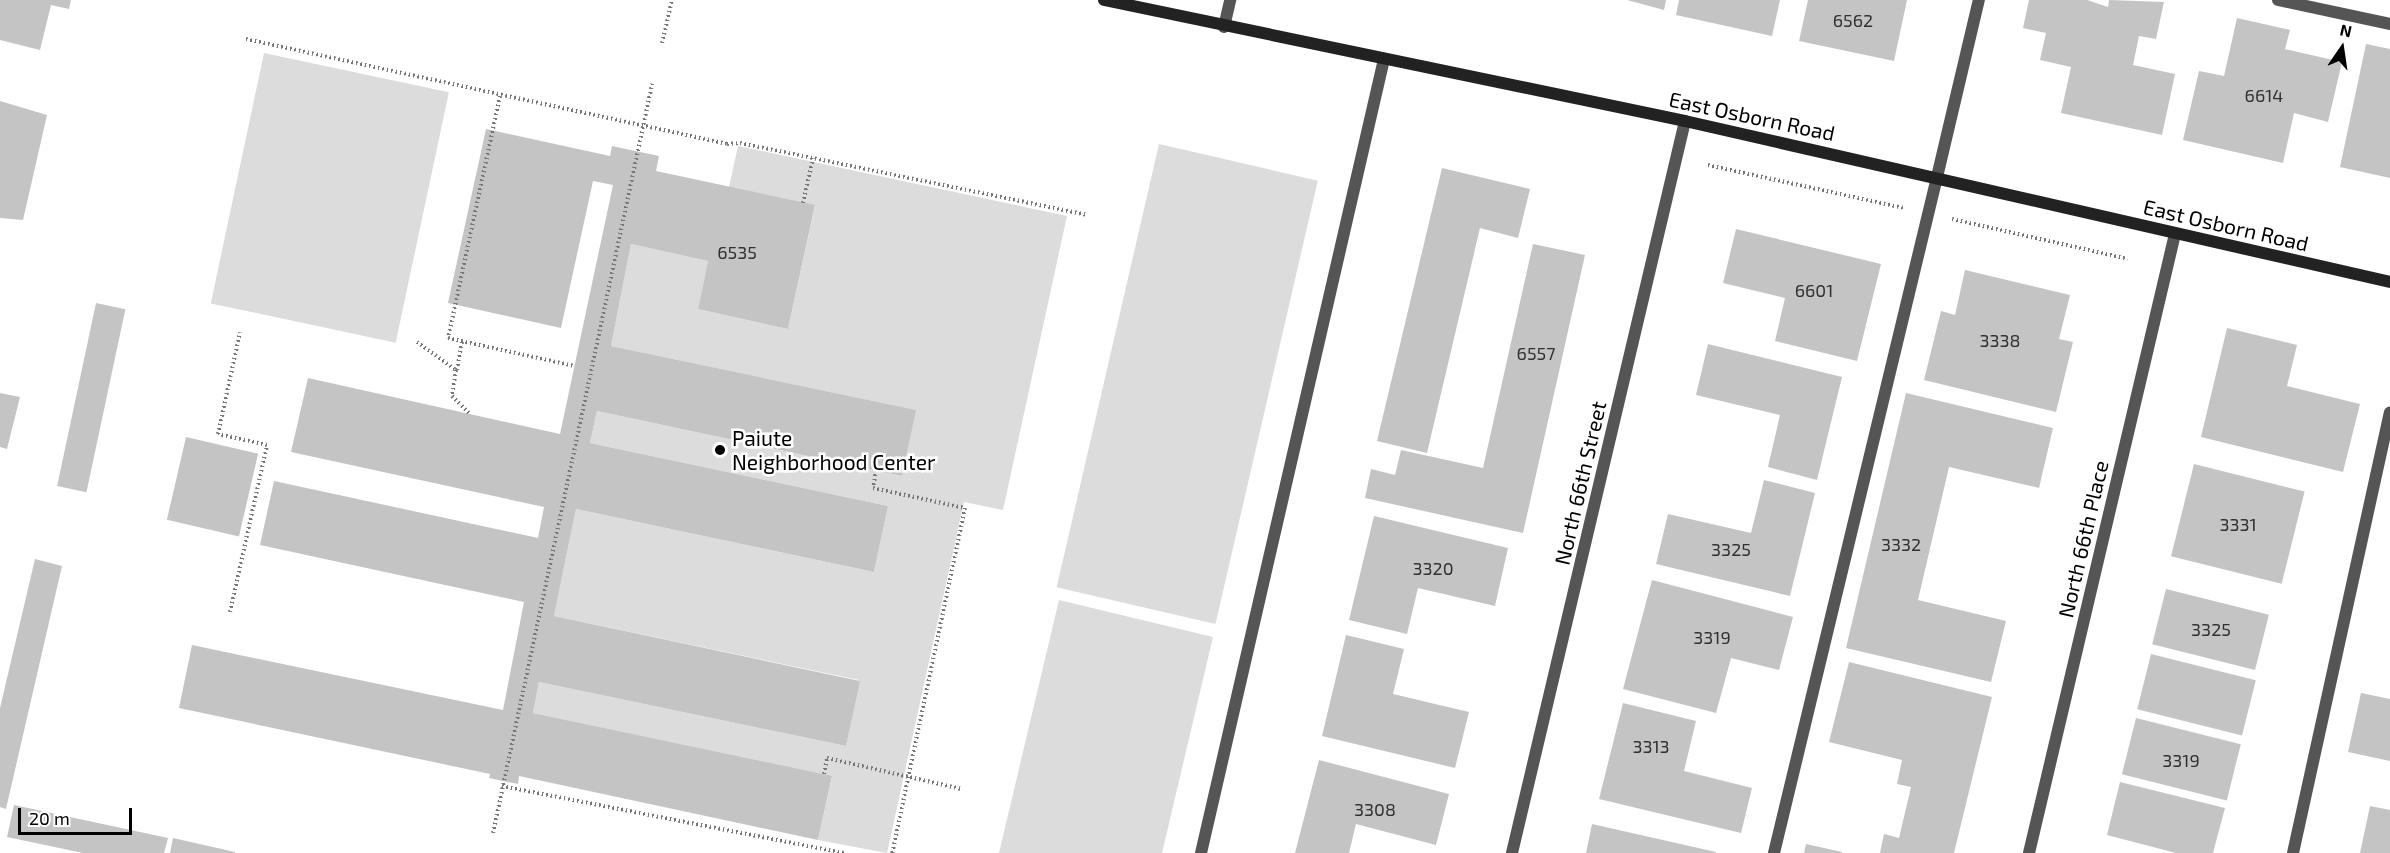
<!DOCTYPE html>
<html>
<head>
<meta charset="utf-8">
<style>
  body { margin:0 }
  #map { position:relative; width:2390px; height:853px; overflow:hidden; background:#fff; font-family:"Exo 2",sans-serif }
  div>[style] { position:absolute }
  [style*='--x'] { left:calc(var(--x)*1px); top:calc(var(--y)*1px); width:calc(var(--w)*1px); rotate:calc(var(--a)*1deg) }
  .green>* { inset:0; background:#dcdcdc; transform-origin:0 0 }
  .building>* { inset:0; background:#c4c4c4; transform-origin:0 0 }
  .path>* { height:4px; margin-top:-2px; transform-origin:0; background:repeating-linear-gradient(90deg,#777 0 1.5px,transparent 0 4.5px) }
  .service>* { height:12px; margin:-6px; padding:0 6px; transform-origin:6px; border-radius:6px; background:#555 }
  .minor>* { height:12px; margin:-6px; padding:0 6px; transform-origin:6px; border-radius:6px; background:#555 }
  .secondary>* { height:12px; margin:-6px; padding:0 6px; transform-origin:6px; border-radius:6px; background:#222 }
  .dots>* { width:16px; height:16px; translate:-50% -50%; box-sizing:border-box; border:3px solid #fff; border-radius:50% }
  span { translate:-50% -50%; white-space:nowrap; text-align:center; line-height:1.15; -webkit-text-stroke:5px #fff; paint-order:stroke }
  .number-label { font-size:18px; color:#313131 }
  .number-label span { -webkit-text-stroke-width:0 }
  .street-label { font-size:21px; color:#000 }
  .poi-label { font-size:21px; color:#000 }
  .left { translate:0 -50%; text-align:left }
  .north { position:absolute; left:2312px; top:18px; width:60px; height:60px; -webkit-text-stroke:4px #fff; paint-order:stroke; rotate:13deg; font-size:16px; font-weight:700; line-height:24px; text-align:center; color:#000 }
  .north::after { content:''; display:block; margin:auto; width:21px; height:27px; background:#000; clip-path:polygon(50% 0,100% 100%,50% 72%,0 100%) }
  .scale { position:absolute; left:18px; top:808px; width:114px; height:27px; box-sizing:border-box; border:3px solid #000; border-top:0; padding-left:8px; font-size:18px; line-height:21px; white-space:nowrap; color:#000; -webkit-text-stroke:4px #fff; paint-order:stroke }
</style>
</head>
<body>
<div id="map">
  <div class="green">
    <div style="left:264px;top:53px;width:189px;height:256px;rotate:12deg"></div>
    <div style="left:1159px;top:144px;width:163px;height:455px;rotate:13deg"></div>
    <div style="clip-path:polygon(738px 146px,1067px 216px,1003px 510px,964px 502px,887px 853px,818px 840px,832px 777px,533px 713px,539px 682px,846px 746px,859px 680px,554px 616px,576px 509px,874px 572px,888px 506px,590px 443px,597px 411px,902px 476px,915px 410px,611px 346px,631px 244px,708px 261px,698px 309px,788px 329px,815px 206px,729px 187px)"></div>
    <div style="clip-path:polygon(1059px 600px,1213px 637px,1162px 853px,999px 853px)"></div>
  </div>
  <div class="building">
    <div style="clip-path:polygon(0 0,71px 0,69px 9px,51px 5px,40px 50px,0 40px)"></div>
    <div style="clip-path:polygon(1627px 0,1666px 0,1664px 10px)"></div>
    <div style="clip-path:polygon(1679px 0,1780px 0,1772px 36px,1676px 15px)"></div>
    <div style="clip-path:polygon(1808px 0,1907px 0,1894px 61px,1799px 41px)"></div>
    <div style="clip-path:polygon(2029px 0,2087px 0,2108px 7px,2109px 0,2164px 2px,2156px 39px,2139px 36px,2133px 65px,2175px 74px,2162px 135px,2061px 113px,2071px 67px,2040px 60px,2046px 33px,2023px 28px)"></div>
    <div style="clip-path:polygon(2237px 18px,2290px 30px,2285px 49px,2342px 62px,2328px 122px,2294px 113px,2283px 163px,2183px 140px,2199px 71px,2224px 76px)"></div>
    <div style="clip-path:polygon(2366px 44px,2390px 49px,2390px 178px,2340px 167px)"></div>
    <div style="clip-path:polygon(0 101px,47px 115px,23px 220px,0 218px)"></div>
    <div style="clip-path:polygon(486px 129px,610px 156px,612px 146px,659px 156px,656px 171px,815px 205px,788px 329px,698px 309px,708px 261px,631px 244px,611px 346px,916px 410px,902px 476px,597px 411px,590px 443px,888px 506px,874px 572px,576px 509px,554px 616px,860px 681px,846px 746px,539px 682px,533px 713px,832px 776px,818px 840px,519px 776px,518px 784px,503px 781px,489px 778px,490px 774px,179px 708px,192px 645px,503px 710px,524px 602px,260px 545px,274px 481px,538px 538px,544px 507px,291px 452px,308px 378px,560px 434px,613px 185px,593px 181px,561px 328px,448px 303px)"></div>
    <div style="clip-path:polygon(1442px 168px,1530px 189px,1518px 238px,1480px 228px,1427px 453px,1377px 441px)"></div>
    <div style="clip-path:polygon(1736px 229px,1881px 264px,1857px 361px,1775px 341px,1785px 298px,1723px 283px)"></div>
    <div style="clip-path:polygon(1533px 244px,1585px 255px,1523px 533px,1365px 498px,1371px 469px,1395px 475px,1401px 450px,1483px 468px)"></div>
    <div style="clip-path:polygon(1965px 270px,2070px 295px,2059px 339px,2073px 342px,2056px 412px,1924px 380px,1941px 311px,1955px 315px)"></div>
    <div style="left:96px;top:303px;width:30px;height:187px;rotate:12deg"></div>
    <div style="clip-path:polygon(2227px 328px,2297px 345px,2287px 386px,2360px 404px,2343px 472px,2201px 437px)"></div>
    <div style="clip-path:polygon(1708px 344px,1842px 377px,1817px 480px,1768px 467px,1780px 415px,1696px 395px)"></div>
    <div style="clip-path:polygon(0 393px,20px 397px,7px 449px,0 447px)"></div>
    <div style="clip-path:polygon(1906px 393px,2053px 428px,2039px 488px,1949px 467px,1918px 600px,2006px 621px,1991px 682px,1846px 648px)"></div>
    <div style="left:186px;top:437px;width:74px;height:85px;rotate:13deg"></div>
    <div style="left:2194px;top:464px;width:114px;height:95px;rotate:14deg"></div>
    <div style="clip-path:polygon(1764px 480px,1815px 493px,1790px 596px,1656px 564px,1668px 514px,1751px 533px)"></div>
    <div style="clip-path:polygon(1374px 516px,1508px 548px,1495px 606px,1418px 588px,1407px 634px,1349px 620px)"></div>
    <div style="clip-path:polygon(35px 559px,62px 566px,6px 809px,0 807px,0 708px)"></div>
    <div style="clip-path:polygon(1652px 580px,1793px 617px,1779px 670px,1731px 658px,1716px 713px,1623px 689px)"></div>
    <div style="left:2166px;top:589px;width:106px;height:57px;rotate:14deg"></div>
    <div style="clip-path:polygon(1346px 635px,1404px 649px,1393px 694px,1469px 712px,1455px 768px,1322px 736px)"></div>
    <div style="left:2151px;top:654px;width:108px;height:57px;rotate:14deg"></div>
    <div style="clip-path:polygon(1849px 662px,1992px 697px,1954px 853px,1880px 853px,1884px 834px,1899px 838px,1911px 787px,1897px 784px,1902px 760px,1829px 742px)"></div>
    <div style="clip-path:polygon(2361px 693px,2390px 699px,2390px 761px,2348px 752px)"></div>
    <div style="clip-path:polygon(1623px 703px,1696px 721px,1684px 771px,1752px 788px,1741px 833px,1599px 799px)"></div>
    <div style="left:2136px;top:718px;width:108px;height:58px;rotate:14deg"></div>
    <div style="clip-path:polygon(1319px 760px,1449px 794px,1436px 845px,1356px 824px,1349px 853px,1295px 853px)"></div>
    <div style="clip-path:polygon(2120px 782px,2225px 808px,2213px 853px,2176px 853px,2107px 835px)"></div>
    <div style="clip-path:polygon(14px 805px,168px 838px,164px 853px,83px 853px,7px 837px)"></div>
    <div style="clip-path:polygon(2370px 806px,2390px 810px,2390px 853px,2360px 853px)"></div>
    <div style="clip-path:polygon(1592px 824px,1716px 852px,1716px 853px,1586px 853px)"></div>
    <div style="clip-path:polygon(173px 838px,235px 852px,235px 853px,170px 853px)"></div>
    <div style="clip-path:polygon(1806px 844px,1842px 852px,1842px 853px,1804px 853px)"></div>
  </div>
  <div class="path">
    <div style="--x:246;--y:39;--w:492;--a:12.3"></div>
    <div style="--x:727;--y:144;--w:13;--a:-4"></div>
    <div style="--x:740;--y:143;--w:355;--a:11.7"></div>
    <div style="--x:662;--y:43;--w:44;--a:-76.9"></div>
    <div style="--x:500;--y:96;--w:248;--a:102.1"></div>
    <div style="--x:448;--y:338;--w:129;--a:12.5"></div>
    <div style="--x:1708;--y:165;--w:201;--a:12.4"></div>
    <div style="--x:803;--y:203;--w:46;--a:-77.5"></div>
    <div style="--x:1952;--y:219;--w:180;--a:12.8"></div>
    <div style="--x:417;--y:342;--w:48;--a:35.7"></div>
    <div style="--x:456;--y:370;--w:26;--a:99"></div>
    <div style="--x:452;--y:396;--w:24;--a:45"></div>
    <div style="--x:457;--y:370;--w:29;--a:-80"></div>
    <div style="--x:876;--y:470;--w:18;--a:99"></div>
    <div style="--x:873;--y:488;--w:94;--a:12.3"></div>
    <div style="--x:965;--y:508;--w:353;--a:101.9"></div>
    <div style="--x:230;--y:612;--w:171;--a:-77.5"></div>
    <div style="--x:267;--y:445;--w:50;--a:-167.3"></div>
    <div style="--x:218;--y:434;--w:104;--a:-77.8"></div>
    <div style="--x:824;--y:774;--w:16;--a:-79"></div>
    <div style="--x:827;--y:758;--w:138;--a:13"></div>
    <div style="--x:502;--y:786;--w:349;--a:11.1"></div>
    <div style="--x:493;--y:833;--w:766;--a:-78.01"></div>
  </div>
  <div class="service">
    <div style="--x:2278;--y:0;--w:115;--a:12.1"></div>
    <div style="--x:1201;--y:853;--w:815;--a:-77.02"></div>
    <div style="--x:1774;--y:853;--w:695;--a:-76.44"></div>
    <div style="--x:2293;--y:853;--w:451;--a:-77.6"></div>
  </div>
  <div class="minor">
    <div style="--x:1224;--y:27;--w:28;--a:-77"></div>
    <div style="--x:1937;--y:177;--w:182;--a:-76.7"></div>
    <div style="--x:1512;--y:853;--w:752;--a:-76.7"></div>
    <div style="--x:2029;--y:853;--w:636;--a:-76.73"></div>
  </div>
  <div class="secondary">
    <div style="--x:1104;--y:0;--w:593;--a:11.76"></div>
    <div style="--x:1685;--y:121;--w:723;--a:12.86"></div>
  </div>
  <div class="dots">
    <div style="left:720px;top:450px;background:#000"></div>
  </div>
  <div class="number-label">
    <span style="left:1853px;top:20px">6562</span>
    <span style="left:2264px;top:95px">6614</span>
    <span style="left:737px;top:252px">6535</span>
    <span style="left:1814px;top:290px">6601</span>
    <span style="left:2000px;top:340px">3338</span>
    <span style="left:1536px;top:353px">6557</span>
    <span style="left:2238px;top:524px">3331</span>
    <span style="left:1901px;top:544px">3332</span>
    <span style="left:1731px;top:549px">3325</span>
    <span style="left:1433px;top:568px">3320</span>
    <span style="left:2211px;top:629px">3325</span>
    <span style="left:1712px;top:637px">3319</span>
    <span style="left:1651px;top:746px">3313</span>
    <span style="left:2181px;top:760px">3319</span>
    <span style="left:1375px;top:809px">3308</span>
  </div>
  <div class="street-label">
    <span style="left:1752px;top:116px;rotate:12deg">East Osborn Road</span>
    <span style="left:2226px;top:225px;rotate:13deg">East Osborn Road</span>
    <span style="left:1580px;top:483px;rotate:-77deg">North 66th Street</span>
    <span style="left:2083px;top:539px;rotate:-77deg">North 66th Place</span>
  </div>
  <div class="poi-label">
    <span class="left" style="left:732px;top:450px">Paiute<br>Neighborhood Center</span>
  </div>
  <div class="north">N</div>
  <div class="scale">20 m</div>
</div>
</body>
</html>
